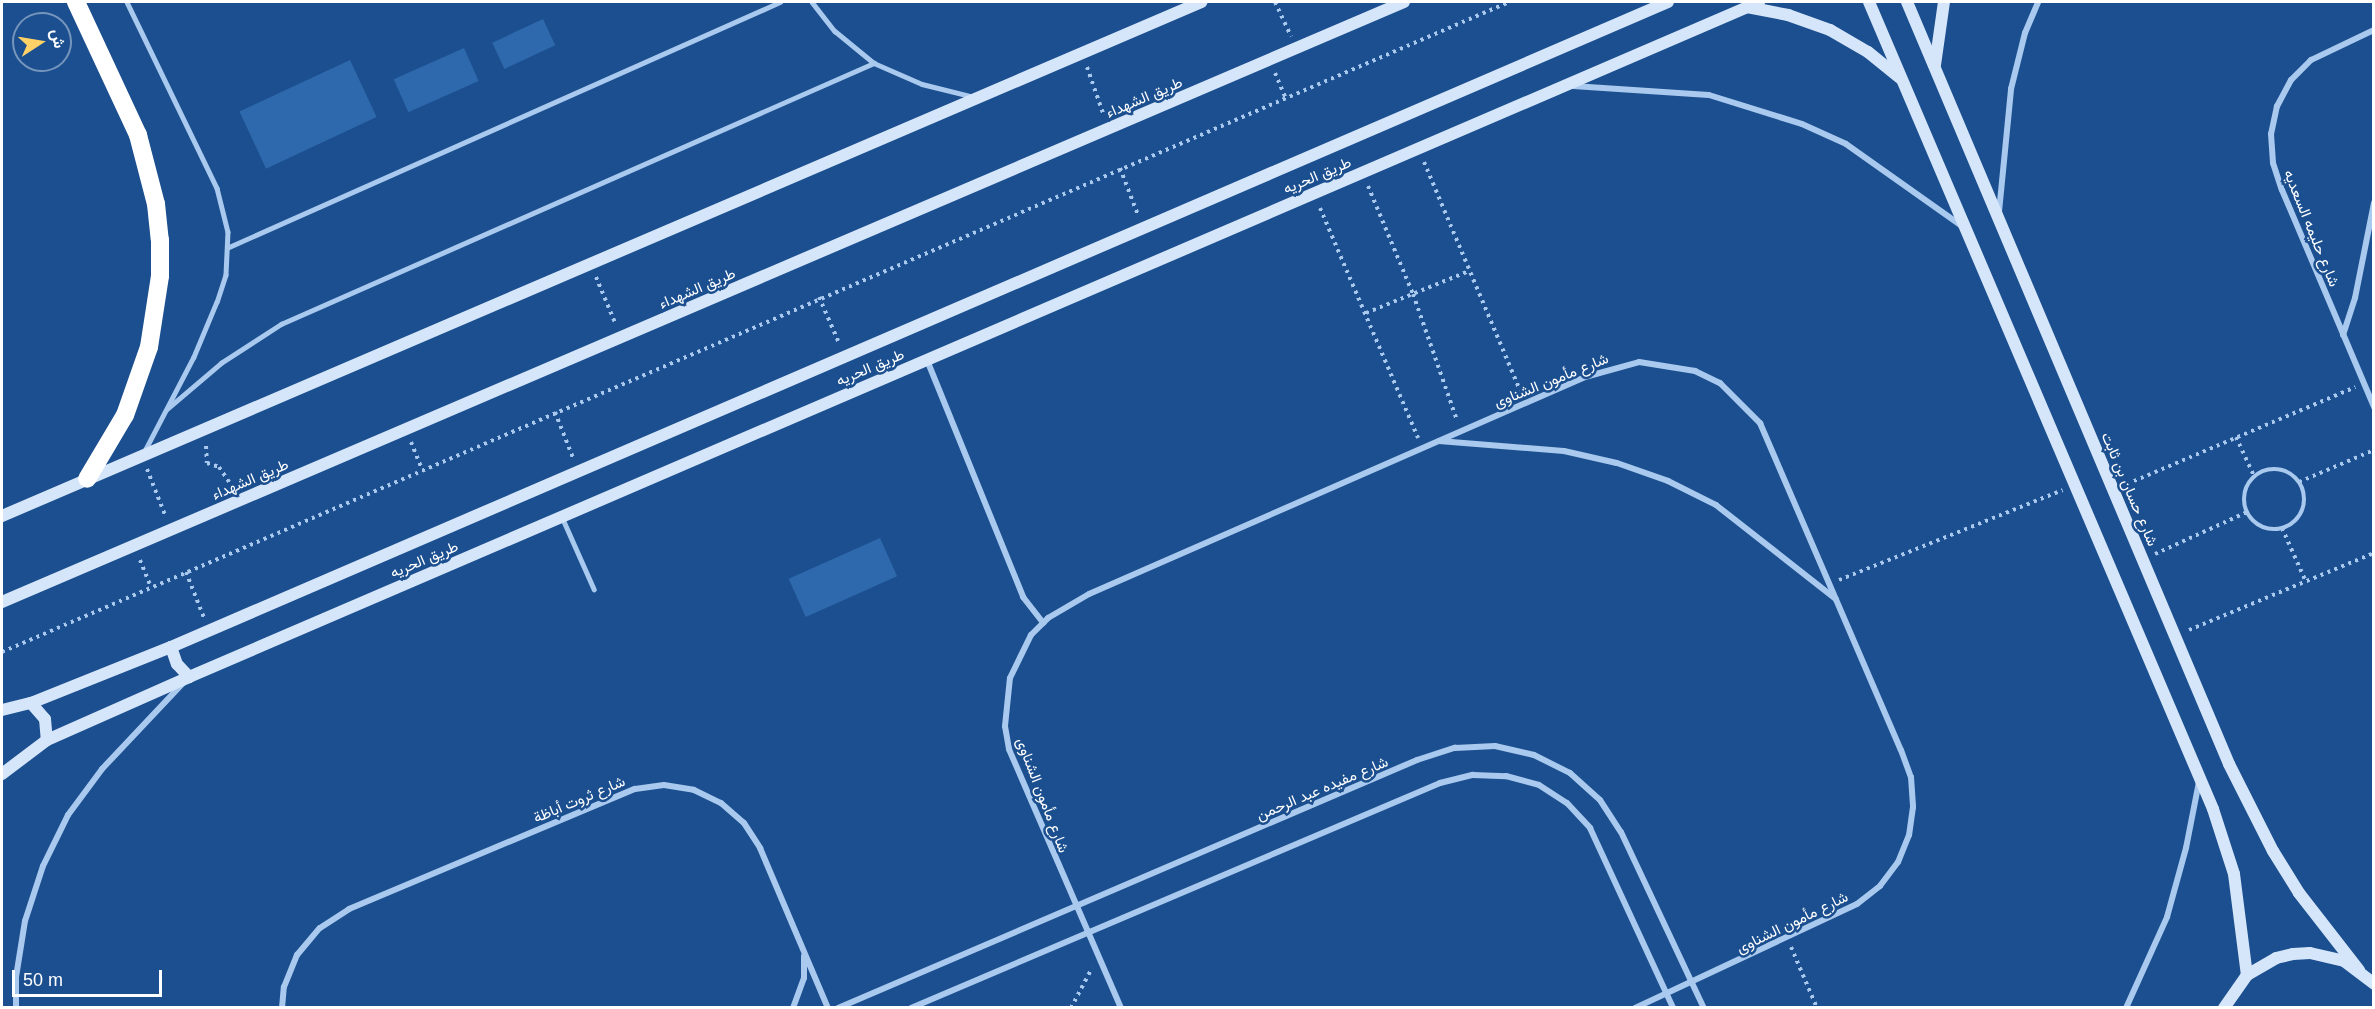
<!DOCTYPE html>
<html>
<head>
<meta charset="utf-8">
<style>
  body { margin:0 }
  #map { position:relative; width:2375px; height:1009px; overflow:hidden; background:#1b4f8f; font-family:Arial,Vazirmatn,sans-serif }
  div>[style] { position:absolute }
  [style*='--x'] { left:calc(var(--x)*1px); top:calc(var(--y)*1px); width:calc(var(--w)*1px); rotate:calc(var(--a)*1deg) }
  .green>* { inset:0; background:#2e69ad; transform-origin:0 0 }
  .path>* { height:4px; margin-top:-2px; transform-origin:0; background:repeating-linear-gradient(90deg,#a9c9ee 0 3px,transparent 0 7.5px) }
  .path>.ring { margin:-2px; padding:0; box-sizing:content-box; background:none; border:4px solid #a9c9ee; border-radius:50% }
  .lane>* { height:4.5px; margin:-2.25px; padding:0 2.25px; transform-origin:2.25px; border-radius:2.25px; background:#a9c9ee }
  .street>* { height:6px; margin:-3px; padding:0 3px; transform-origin:3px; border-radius:3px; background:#a9c9ee }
  .secondary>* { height:12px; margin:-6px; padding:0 6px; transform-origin:6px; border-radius:6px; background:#d6e6fa }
  .highway>* { height:18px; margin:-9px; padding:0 9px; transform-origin:9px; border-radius:9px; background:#fff }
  span { translate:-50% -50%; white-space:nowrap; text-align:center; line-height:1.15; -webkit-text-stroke:5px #1b4f8f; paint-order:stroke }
  .street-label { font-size:15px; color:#fff }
  .frame { position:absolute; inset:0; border:3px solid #fff; pointer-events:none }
  .north { position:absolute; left:12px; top:12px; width:60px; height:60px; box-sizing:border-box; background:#1b4f8f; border:2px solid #7695bc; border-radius:50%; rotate:78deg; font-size:16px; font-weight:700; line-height:24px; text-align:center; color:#fff }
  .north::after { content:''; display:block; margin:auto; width:21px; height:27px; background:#ffd166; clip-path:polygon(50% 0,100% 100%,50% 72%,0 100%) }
  .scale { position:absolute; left:12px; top:970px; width:150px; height:27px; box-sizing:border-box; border:3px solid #fff; border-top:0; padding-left:8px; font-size:18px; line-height:21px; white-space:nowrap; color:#fff; -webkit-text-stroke:4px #1b4f8f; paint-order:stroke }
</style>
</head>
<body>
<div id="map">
  <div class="green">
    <div style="left:543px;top:19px;width:29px;height:56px;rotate:65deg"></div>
    <div style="left:464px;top:48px;width:36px;height:77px;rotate:66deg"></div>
    <div style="left:350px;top:60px;width:63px;height:122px;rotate:65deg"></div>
    <div style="left:880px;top:538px;width:42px;height:100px;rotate:66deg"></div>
  </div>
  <div class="path">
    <div style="--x:1275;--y:2;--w:38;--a:65"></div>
    <div style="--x:1087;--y:67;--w:52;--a:70.9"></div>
    <div style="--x:1275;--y:73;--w:26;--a:67"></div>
    <div style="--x:1424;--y:162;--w:251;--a:67.2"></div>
    <div style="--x:1120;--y:168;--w:50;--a:69"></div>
    <div style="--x:1368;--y:186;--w:117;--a:67.4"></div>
    <div style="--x:1413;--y:294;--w:133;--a:70.8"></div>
    <div style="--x:1320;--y:208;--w:250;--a:66.9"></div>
    <div style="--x:596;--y:277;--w:52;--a:67.4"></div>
    <div style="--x:819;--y:297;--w:50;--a:66.5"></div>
    <div style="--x:1366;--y:313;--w:111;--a:-22.2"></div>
    <div style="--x:555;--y:412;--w:49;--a:68.6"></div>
    <div style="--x:2236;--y:437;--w:43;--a:65.2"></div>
    <div style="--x:411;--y:442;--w:29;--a:68"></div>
    <div style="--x:206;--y:446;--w:17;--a:87"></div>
    <div style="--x:207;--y:463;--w:13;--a:18"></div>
    <div style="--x:219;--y:467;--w:25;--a:56"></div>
    <div class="ring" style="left:2244px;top:469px;width:56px;height:56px"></div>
    <div style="--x:147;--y:469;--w:49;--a:68.6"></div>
    <div style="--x:2299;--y:482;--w:82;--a:-23.1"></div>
    <div style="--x:2127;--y:484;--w:248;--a:-23"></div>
    <div style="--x:2282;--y:528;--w:59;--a:66"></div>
    <div style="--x:2155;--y:554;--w:101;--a:-24.5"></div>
    <div style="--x:140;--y:560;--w:29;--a:68"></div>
    <div style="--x:186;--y:572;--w:49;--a:68.6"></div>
    <div style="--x:1839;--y:580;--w:241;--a:-21.9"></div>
    <div style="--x:2189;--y:630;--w:200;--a:-22.6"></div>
    <div style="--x:2;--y:652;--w:1641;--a:-23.33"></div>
    <div style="--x:1791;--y:947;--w:66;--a:66.9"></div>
    <div style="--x:1071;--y:1008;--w:45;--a:-62.3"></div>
  </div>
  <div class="lane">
    <div style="--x:127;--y:2;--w:207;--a:64.2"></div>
    <div style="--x:217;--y:188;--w:45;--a:76"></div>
    <div style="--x:228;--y:232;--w:43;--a:92.7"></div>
    <div style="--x:226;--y:275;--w:28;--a:108"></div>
    <div style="--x:217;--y:302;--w:60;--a:112.7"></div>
    <div style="--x:194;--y:357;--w:108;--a:117.5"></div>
    <div style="--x:812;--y:2;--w:37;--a:52"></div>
    <div style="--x:835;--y:31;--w:50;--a:39.4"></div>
    <div style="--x:874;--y:63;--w:52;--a:23.6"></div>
    <div style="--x:922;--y:84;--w:54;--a:14"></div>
    <div style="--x:229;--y:247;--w:603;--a:-23.97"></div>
    <div style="--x:167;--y:409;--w:71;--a:-40.4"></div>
    <div style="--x:221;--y:363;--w:72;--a:-33"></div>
    <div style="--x:281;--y:324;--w:648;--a:-23.76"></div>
    <div style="--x:562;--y:517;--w:79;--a:66"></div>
  </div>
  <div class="street">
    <div style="--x:2374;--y:30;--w:70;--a:154.5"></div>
    <div style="--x:2311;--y:60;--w:28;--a:135"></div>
    <div style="--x:2291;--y:80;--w:30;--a:118"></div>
    <div style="--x:2277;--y:106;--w:29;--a:102"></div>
    <div style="--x:2271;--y:134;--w:29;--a:86"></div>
    <div style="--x:2273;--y:163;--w:28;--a:72"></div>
    <div style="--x:2282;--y:190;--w:236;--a:67"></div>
    <div style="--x:1573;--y:86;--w:136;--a:3.8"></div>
    <div style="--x:1709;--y:95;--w:97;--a:17.3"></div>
    <div style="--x:1802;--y:124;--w:48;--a:24.4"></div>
    <div style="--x:1846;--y:144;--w:142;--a:35.3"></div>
    <div style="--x:1999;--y:212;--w:124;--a:-84.4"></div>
    <div style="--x:2011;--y:89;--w:58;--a:-76"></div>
    <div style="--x:2025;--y:33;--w:34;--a:-67"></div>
    <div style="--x:2343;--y:335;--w:39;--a:-72"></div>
    <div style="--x:2355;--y:298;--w:97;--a:-78.7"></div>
    <div style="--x:927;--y:360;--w:256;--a:67.9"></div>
    <div style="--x:1023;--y:597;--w:33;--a:52"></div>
    <div style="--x:1439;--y:441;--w:125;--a:4.6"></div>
    <div style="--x:1564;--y:451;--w:54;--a:12.8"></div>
    <div style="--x:1617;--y:463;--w:54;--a:19.4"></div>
    <div style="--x:1668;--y:481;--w:54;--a:26.6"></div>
    <div style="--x:1716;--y:505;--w:152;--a:38.1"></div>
    <div style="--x:16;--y:1008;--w:31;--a:-90"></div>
    <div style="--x:16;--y:977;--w:57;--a:-80.9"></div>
    <div style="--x:25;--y:921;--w:58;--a:-71.9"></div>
    <div style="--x:43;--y:866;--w:57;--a:-63.9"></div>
    <div style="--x:68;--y:815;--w:57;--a:-53.5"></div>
    <div style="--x:102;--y:769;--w:118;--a:-46.7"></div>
    <div style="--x:282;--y:1008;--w:21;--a:-85"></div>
    <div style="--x:284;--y:987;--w:35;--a:-68"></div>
    <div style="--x:297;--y:955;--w:35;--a:-50"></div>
    <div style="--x:320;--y:928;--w:35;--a:-33"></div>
    <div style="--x:349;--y:909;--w:310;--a:-22.8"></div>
    <div style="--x:635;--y:789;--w:29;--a:-8"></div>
    <div style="--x:664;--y:785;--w:30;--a:9"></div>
    <div style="--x:694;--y:790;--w:30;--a:26"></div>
    <div style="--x:721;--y:803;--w:30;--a:41"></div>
    <div style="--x:744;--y:823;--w:30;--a:57"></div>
    <div style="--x:760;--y:848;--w:174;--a:67"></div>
    <div style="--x:793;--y:1008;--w:32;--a:-70"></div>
    <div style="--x:804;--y:978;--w:22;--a:-90"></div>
    <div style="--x:838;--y:1008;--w:630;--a:-23.19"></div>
    <div style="--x:1417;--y:760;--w:40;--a:-18"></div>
    <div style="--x:1455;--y:748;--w:40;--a:-2.9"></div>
    <div style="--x:1495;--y:746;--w:40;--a:13"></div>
    <div style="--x:1534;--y:755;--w:40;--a:26.6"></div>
    <div style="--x:1570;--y:773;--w:40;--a:42"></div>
    <div style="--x:1600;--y:800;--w:38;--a:57"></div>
    <div style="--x:1621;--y:832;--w:195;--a:64.8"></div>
    <div style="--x:911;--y:1008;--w:575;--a:-23.04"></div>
    <div style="--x:1440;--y:783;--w:34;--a:-14"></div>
    <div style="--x:1473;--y:775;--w:33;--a:2"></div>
    <div style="--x:1506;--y:776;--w:34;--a:15"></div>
    <div style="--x:1539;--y:785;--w:33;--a:33"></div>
    <div style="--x:1567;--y:803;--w:34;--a:47"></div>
    <div style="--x:1590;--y:828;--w:198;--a:65.2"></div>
    <div style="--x:1121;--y:1008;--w:282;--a:-113.4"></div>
    <div style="--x:1009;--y:749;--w:23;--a:-100"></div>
    <div style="--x:1005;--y:726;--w:48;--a:-84.1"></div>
    <div style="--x:1010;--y:678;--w:48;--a:-64"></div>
    <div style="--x:1031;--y:635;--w:24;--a:-45"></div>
    <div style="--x:1048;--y:618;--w:48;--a:-30.3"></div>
    <div style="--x:1089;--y:594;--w:541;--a:-23.63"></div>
    <div style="--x:1585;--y:377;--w:56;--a:-15.5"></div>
    <div style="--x:1639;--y:362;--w:57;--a:9.1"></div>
    <div style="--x:1695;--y:371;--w:28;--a:26"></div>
    <div style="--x:1720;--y:383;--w:57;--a:45"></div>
    <div style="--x:1760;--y:423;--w:356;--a:66.7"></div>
    <div style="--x:1901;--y:750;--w:29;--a:70"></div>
    <div style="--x:1911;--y:777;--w:30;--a:86"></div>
    <div style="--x:1913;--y:807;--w:28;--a:98"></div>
    <div style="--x:1909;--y:835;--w:29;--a:112"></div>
    <div style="--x:1898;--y:862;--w:30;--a:127"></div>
    <div style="--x:1880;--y:886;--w:29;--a:142"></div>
    <div style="--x:1857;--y:904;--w:245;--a:154.9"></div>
    <div style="--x:2126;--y:1008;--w:100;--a:-65.7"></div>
    <div style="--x:2167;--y:917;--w:72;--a:-74.6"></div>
    <div style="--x:2186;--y:848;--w:67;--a:-78.9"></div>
  </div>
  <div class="secondary">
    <div style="--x:1869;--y:2;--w:877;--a:66.91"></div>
    <div style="--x:2213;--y:809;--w:68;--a:72.1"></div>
    <div style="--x:2234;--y:874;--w:102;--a:82.7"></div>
    <div style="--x:1907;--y:2;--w:827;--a:67.09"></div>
    <div style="--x:2229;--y:764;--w:97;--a:63.2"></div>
    <div style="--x:2273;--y:851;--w:49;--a:58.2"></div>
    <div style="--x:2299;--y:893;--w:98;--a:52.1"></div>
    <div style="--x:1747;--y:7;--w:42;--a:11"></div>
    <div style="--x:1788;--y:15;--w:45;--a:19.7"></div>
    <div style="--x:1830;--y:30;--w:44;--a:30.1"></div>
    <div style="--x:1868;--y:52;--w:41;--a:39.1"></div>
    <div style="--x:1935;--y:65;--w:64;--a:-81.9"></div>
    <div style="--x:2;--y:516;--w:1305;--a:-23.2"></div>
    <div style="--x:2;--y:602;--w:1525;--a:-23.17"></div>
    <div style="--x:171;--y:647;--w:18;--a:71"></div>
    <div style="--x:177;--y:664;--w:18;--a:47"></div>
    <div style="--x:31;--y:703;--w:21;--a:49"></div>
    <div style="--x:45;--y:719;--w:21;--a:85"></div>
    <div style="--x:2;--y:710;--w:30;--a:-14"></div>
    <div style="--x:31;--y:703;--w:151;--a:-21.8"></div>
    <div style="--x:171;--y:647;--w:1630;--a:-23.31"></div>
    <div style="--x:2;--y:774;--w:56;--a:-37.1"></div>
    <div style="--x:47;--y:740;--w:155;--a:-23.9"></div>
    <div style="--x:189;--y:677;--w:1709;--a:-23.26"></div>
    <div style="--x:2224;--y:1008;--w:40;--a:-55.1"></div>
    <div style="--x:2247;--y:975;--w:34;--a:-30"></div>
    <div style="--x:2276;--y:958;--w:17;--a:-13"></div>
    <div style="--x:2293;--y:954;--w:17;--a:-3"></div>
    <div style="--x:2310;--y:953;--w:35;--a:13"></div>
    <div style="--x:2344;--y:961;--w:38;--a:37"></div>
  </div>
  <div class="highway">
    <div style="--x:76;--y:2;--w:147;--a:65"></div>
    <div style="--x:138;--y:135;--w:71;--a:75.4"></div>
    <div style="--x:156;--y:204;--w:36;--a:84"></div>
    <div style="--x:160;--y:240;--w:36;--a:90"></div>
    <div style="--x:160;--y:276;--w:72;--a:98.8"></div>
    <div style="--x:149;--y:347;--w:72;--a:109.4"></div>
    <div style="--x:125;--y:415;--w:74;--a:120.7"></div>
  </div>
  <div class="street-label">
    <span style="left:1144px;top:97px;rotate:-23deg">طريق الشهداء</span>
    <span style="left:1317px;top:175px;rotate:-23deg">طريق الحريه</span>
    <span style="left:2312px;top:228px;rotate:68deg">شارع حليمه السعديه</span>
    <span style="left:697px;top:288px;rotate:-23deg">طريق الشهداء</span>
    <span style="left:870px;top:367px;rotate:-23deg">طريق الحريه</span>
    <span style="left:1551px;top:380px;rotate:-22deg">شارع مأمون الشناوى</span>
    <span style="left:250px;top:479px;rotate:-23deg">طريق الشهداء</span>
    <span style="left:2130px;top:489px;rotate:67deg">شارع حسان بن ثابت</span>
    <span style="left:424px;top:559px;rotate:-23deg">طريق الحريه</span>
    <span style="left:1322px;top:788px;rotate:-23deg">شارع مفيده عبد الرحمن</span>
    <span style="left:1043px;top:795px;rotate:69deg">شارع مأمون الشناوى</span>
    <span style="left:579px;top:799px;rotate:-23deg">شارع ثروت أباظة</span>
    <span style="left:1792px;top:922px;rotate:-26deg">شارع مأمون الشناوى</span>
  </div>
  <div class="frame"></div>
  <div class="north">ش</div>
  <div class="scale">50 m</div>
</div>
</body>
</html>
